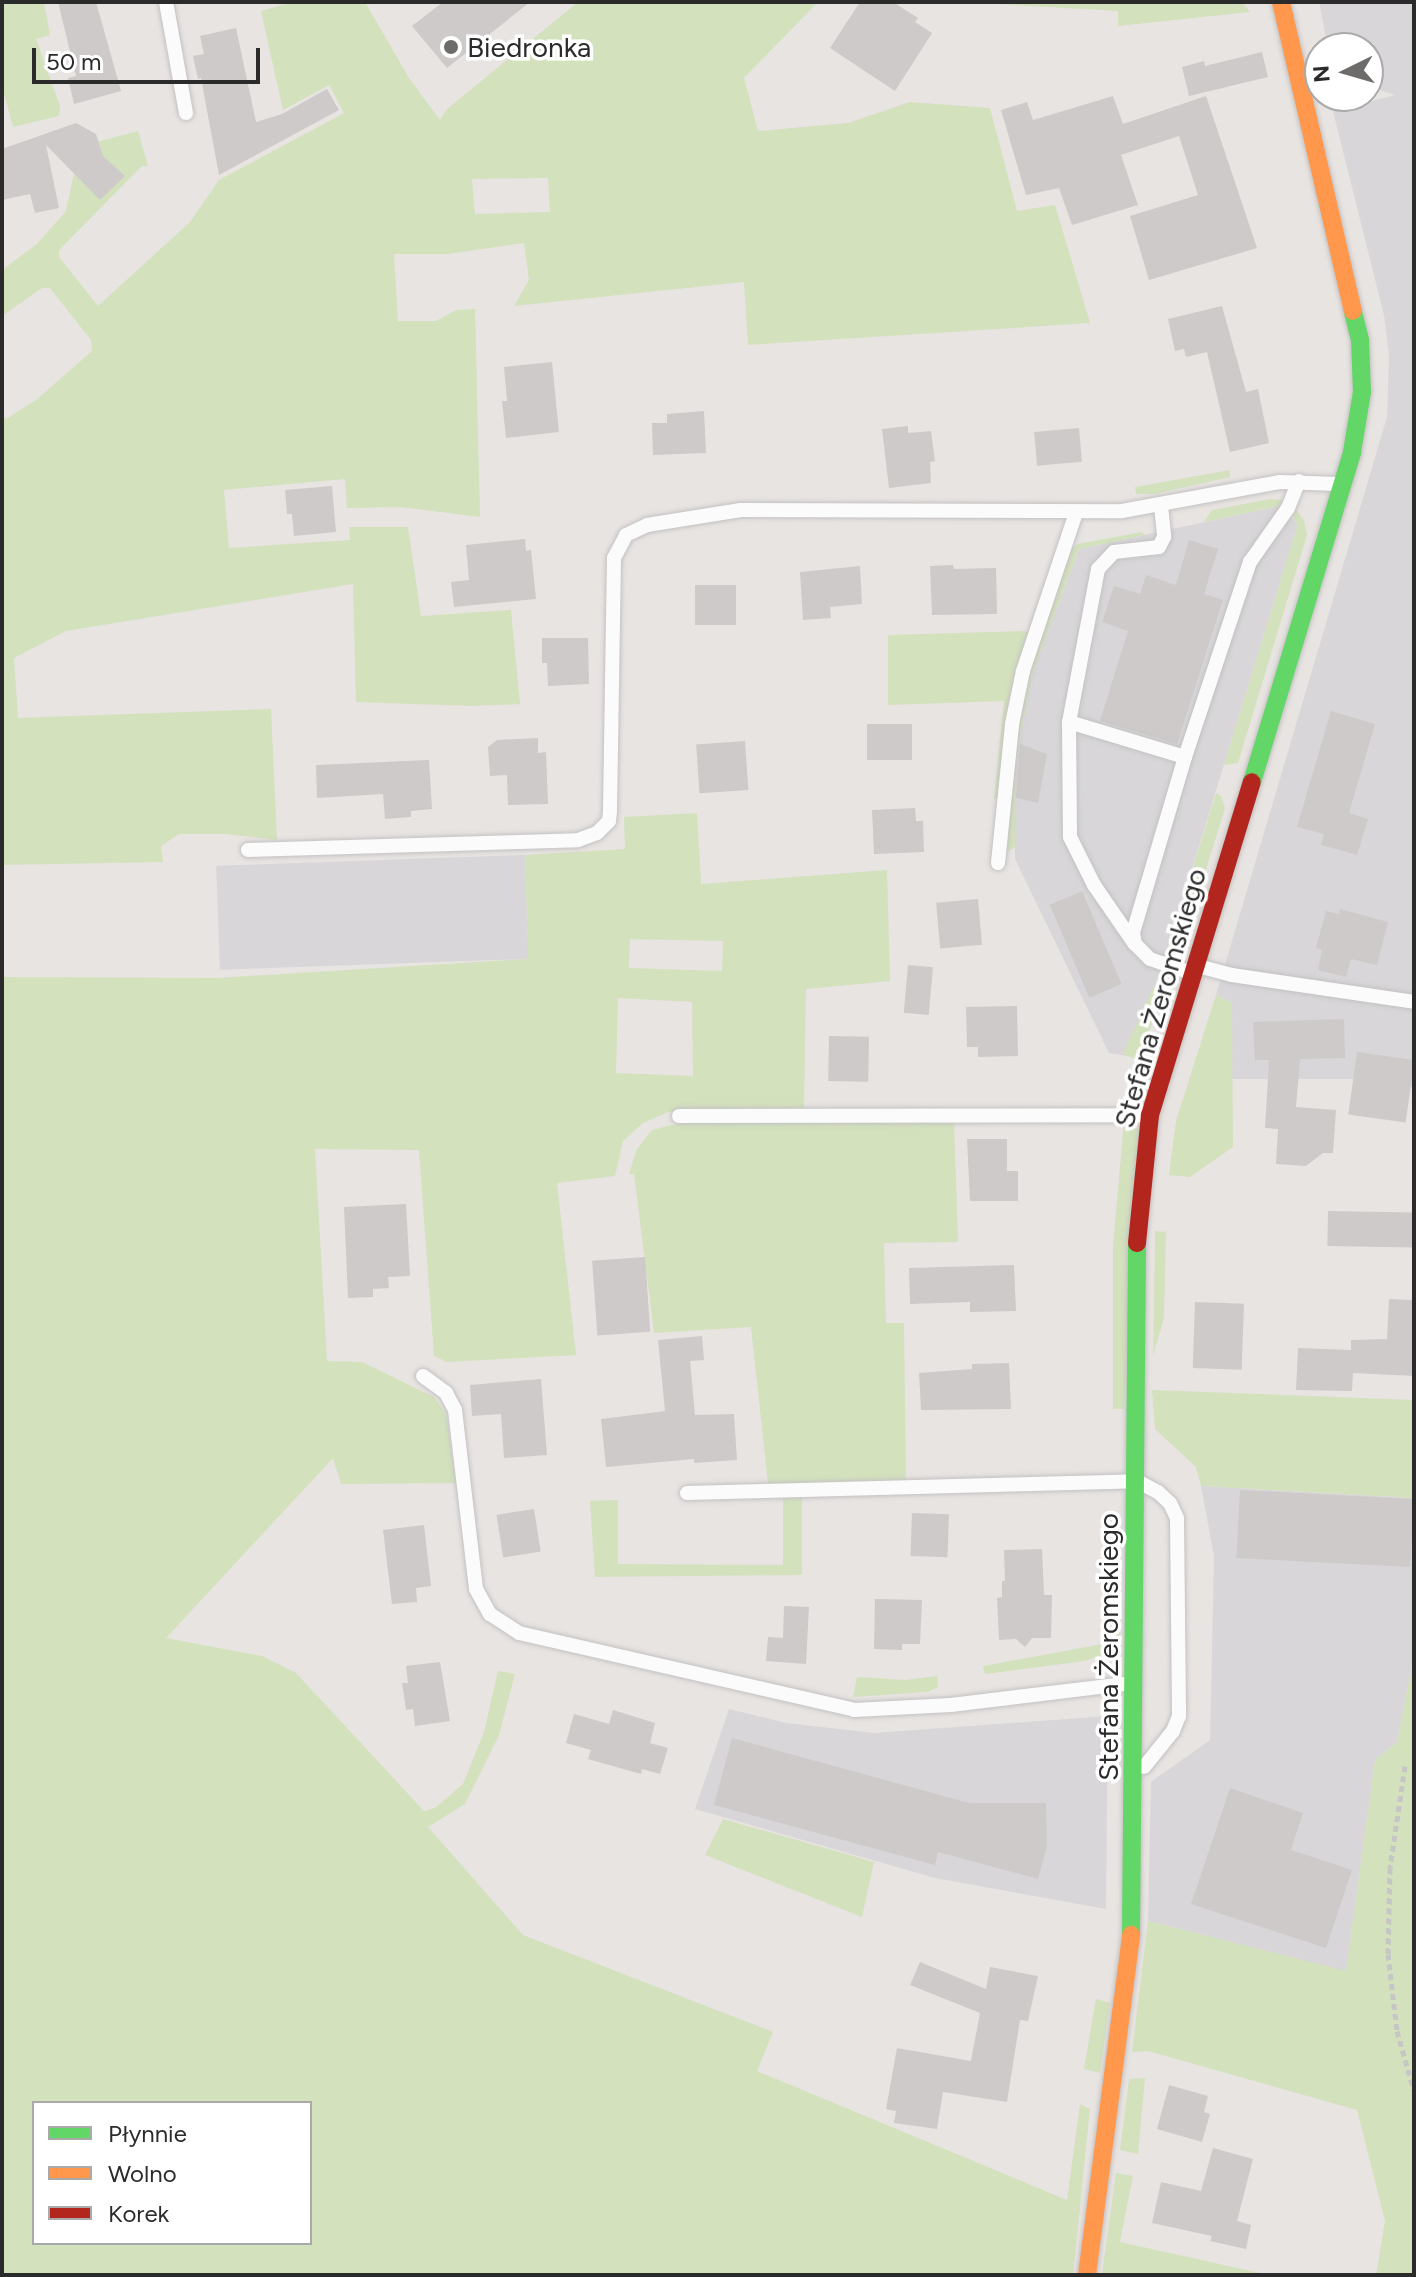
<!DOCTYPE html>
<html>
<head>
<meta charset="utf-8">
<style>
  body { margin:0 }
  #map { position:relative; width:1416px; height:2277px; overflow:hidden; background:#e8e4e2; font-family:Figtree,sans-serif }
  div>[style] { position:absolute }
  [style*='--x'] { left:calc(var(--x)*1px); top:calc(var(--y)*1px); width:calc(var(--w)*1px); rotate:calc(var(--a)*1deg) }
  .industrial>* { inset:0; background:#d8d6d9; transform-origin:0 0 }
  .green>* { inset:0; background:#d3e1bd; transform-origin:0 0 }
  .building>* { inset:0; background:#cdcac9; transform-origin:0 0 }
  .path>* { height:5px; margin-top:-2.5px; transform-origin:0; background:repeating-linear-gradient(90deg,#c6c6c6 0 6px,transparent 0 10px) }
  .roads { filter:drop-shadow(0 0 2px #c3c2c2) drop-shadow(0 0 2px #c3c2c2) }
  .lane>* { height:14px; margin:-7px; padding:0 7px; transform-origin:7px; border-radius:7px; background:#fcfbfb }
  .fast>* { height:18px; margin:-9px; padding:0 9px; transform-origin:9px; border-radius:9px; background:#63d668 }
  .slow>* { height:18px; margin:-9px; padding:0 9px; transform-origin:9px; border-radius:9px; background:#ff974d }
  .jam>* { height:18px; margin:-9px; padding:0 9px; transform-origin:9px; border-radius:9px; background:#b3261e }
  .dots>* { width:22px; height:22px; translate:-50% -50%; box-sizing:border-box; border:4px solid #fff; border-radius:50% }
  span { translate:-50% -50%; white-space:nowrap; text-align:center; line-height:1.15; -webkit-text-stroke:7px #fff; paint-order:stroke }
  .poi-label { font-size:28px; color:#2b2b2b }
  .left { translate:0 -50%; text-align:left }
  .street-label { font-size:28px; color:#2b2b2b }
  .frame { position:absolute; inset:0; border:4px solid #2b2b2b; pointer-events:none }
  .legend { position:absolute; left:32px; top:2101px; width:280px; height:144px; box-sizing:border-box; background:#fff; border:2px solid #aaa; margin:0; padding:10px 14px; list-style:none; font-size:24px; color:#2b2b2b }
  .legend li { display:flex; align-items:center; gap:16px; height:40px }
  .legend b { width:40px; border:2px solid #aaa }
  .north { position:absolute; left:1304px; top:32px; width:80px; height:80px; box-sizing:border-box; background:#fff; border:2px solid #aaa; border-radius:50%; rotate:265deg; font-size:22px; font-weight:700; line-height:32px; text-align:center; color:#2b2b2b }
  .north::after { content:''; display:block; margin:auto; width:28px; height:36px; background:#6d6c6b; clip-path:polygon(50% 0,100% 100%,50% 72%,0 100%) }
  .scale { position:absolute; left:32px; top:48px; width:228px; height:36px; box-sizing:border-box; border:4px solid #2b2b2b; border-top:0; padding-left:10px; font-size:24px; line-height:28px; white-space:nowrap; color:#2b2b2b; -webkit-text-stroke:6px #fff; paint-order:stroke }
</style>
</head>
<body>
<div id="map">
  <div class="industrial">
    <div style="clip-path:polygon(1319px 2px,1414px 2px,1414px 1087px,1353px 1079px,1232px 1079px,1232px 1003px,1216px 995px,1387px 417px,1389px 355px,1384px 315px,1333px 111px,1395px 95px,1368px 86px,1368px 48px,1328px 48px)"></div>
    <div style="clip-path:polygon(1280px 506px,1298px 524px,1134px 1057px,1109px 1053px,1015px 859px,1015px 768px,1032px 675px,1079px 549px)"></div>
    <div style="left:525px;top:855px;width:104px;height:309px;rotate:88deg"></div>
    <div style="clip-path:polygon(1201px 1486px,1414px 1498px,1414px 1656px,1397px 1742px,1375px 1760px,1346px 1972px,1148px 1921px,1151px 1782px,1210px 1740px,1214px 1556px)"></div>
    <div style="clip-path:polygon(729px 1709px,786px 1723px,874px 1733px,1108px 1716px,1106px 1909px,935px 1878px,695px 1809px)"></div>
  </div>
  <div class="green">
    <div style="clip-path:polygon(2px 2px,44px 2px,50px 35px,36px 39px,60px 106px,59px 116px,13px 127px,2px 86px)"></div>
    <div style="clip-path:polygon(evenodd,293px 2px,365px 2px,409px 78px,440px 120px,447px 109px,578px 2px,818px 2px,744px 78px,758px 131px,848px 123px,910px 102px,990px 108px,1017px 211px,1055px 205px,1090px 323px,748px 345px,744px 282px,514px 306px,529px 280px,524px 243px,448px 254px,394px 254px,398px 321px,436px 321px,456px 310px,475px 309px,480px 517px,400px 507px,347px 508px,345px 479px,224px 490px,229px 548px,350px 540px,349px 527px,408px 527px,421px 616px,511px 610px,520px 704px,471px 706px,356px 702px,353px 584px,66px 631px,14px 658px,18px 718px,271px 709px,277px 840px,226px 834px,179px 834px,161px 846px,163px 862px,2px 865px,2px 415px,6px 419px,36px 400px,92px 351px,91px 340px,50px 288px,42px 288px,2px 316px,2px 270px,37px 244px,66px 211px,76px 164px,89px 144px,138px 131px,148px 166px,142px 166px,59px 250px,59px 257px,98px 306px,190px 222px,219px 180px,344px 113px,329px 85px,283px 110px,261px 11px,293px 2px,548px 178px,550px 212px,475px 214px,472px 179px,548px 178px)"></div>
    <div style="clip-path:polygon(960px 2px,1242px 2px,1250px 12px,1118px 26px,1118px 11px)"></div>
    <div style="clip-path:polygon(1230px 470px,1230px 477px,1155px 494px,1136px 494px,1135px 487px)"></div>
    <div style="clip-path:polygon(1270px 499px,1282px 500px,1280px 506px,1204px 522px,1212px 510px)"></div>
    <div style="clip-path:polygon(1295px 509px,1304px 520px,1307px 535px,1238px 763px,1224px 765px,1298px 524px,1293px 519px)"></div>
    <div style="clip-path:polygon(1141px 532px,1145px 535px,1079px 549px,1032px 675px,1015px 768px,1015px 847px,1007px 852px,1012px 768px,1029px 673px,1071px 549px,1078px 544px)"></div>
    <div style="clip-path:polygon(1025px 631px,1029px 633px,1003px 743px,997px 798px,994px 799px,1004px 701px,888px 705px,888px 635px)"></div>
    <div style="clip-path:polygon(1216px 793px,1221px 796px,1225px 808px,1178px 960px,1164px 960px)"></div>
    <div style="clip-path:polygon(evenodd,697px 813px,701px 884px,887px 870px,890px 981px,806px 989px,804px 1109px,668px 1112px,643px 1123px,623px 1141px,615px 1176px,557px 1183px,576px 1355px,447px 1362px,434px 1356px,419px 1150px,315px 1149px,327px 1361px,362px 1362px,434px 1397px,446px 1414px,456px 1483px,341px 1484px,333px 1458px,166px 1638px,262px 1656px,296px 1673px,424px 1811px,435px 1808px,463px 1784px,484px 1732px,498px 1671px,515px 1674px,499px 1735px,465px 1804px,428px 1827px,523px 1935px,773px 2032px,757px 2071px,1067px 2200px,1080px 2104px,1090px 2109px,1073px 2275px,2px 2275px,2px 977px,217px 978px,528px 959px,525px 855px,625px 849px,624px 817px,697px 813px,630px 939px,723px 941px,722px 971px,629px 968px,630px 939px,697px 813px,618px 998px,692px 1002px,693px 1076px,616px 1073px,618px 998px,697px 813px,34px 2103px,310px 2103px,310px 2243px,34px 2243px,34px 2103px)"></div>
    <div style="left:1158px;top:978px;width:14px;height:83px;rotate:25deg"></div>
    <div style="clip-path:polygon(1216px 995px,1232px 1003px,1233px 1147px,1190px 1177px,1169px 1175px,1176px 1121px)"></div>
    <div style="clip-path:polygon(954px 1120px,958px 1242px,884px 1243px,886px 1323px,904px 1323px,906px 1482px,768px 1484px,751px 1327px,654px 1333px,634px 1174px,629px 1174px,637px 1149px,652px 1130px,685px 1122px)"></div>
    <div style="clip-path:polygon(1124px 1122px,1139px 1129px,1124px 1409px,1113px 1409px,1113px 1245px)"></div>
    <div style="clip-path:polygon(1155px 1231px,1166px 1232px,1164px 1318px,1153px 1356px)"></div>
    <div style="clip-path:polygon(1152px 1390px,1414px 1400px,1414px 1498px,1201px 1486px,1196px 1467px,1155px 1429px)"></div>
    <div style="clip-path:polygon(783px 1497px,802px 1498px,802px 1575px,595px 1577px,590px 1501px,618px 1500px,618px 1564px,783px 1565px)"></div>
    <div style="clip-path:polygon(1122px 1599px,1119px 1646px,1106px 1654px,1084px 1661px,985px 1674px,983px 1666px,1113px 1642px,1113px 1600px)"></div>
    <div style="clip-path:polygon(1414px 1656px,1414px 2275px,1376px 2275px,1385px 2221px,1357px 2110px,1148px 2051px,1132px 2052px,1148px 1921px,1346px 1971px,1375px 1760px,1397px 1742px)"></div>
    <div style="clip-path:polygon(937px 1676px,938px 1687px,927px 1692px,853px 1697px,857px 1677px,906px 1680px)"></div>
    <div style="clip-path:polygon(723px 1819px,874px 1862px,862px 1917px,705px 1855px)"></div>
    <div style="clip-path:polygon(1096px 1999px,1110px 2003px,1100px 2073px,1084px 2069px)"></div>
    <div style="clip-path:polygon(1145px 2078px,1138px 2154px,1120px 2150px,1129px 2079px)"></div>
    <div style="clip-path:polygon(1116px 2173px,1133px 2176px,1120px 2242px,1269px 2275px,1102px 2275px)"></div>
  </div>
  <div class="building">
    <div style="clip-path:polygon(58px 2px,96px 2px,121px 91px,74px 104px,68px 78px,76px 76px)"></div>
    <div style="clip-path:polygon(443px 2px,530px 2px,447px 68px,412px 26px)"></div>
    <div style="clip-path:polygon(860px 2px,893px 2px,918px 18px,915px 22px,932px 33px,895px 91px,830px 48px)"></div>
    <div style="clip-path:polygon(236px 28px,256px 122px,282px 114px,327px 89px,339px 110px,219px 175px,201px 78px,198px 79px,193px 56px,204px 54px,200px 36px)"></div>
    <div style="clip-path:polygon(1262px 52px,1268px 77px,1189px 96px,1182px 67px,1204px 61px,1205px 66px)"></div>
    <div style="clip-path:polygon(1113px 96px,1123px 124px,1206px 96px,1257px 248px,1149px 280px,1130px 216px,1198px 195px,1179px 136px,1121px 155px,1138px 205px,1072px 225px,1059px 188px,1026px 195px,1001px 110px,1027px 102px,1033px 120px)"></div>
    <div style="clip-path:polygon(76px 123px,96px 134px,103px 156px,125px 176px,100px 200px,46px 145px,59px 208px,35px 213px,30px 194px,2px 200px,2px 149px)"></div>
    <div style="clip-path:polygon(1222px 306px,1246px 392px,1258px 389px,1269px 443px,1230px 452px,1207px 352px,1186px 357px,1184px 349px,1175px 351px,1168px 319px)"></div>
    <div style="clip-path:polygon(552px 362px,559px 432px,506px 438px,502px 401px,507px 401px,504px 367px)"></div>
    <div style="clip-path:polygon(704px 411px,706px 453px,653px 455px,652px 423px,667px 423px,667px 414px)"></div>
    <div style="clip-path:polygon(908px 426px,908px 433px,931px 431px,935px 461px,930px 462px,931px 483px,889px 488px,882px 429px)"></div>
    <div style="left:1079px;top:428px;width:34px;height:45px;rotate:85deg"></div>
    <div style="clip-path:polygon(332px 486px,336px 532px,294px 536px,292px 514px,287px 514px,285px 490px)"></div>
    <div style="clip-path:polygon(525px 539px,526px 551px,531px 550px,536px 599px,454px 607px,451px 582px,469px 580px,466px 545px)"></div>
    <div style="clip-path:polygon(1189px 540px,1218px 549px,1204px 594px,1223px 600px,1177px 744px,1100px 721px,1128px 631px,1102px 622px,1114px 586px,1140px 594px,1146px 575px,1176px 585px)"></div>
    <div style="clip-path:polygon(953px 565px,954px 569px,996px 568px,997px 614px,932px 615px,930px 566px)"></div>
    <div style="clip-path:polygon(860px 566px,862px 604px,830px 607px,831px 618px,803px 620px,800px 572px)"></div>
    <div style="left:695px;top:585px;width:41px;height:40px"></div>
    <div style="clip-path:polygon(542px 638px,588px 638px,589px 684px,548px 686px,547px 663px,542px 663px)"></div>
    <div style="clip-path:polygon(1331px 711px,1375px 724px,1349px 813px,1368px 819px,1357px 855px,1321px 845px,1324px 834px,1297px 827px)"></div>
    <div style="left:912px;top:724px;width:36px;height:45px;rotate:90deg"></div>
    <div style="clip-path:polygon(538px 738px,538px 753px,546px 752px,548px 804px,508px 805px,507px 775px,490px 776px,488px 747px,497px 740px)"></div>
    <div style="left:745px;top:741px;width:49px;height:49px;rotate:86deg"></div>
    <div style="clip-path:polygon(1020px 744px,1047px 754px,1038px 803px,1016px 798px)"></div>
    <div style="clip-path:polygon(429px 760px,432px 809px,411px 811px,411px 817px,385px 819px,383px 794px,317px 798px,316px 765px)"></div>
    <div style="clip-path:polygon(915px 808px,916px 821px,923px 821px,924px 852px,874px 854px,872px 810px)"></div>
    <div style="left:1082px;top:891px;width:101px;height:35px;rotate:67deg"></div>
    <div style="left:978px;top:899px;width:46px;height:42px;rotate:85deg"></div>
    <div style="clip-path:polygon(1340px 909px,1388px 922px,1377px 965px,1351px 959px,1346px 977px,1318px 970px,1322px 950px,1316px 948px,1326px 911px,1339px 914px)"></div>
    <div style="left:908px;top:965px;width:25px;height:48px;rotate:5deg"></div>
    <div style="clip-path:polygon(1017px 1006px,1018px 1056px,978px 1057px,978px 1047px,967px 1047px,966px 1007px)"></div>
    <div style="clip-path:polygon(1344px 1019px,1345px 1058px,1300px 1059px,1296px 1107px,1336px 1110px,1333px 1153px,1323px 1153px,1306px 1166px,1276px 1164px,1278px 1129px,1265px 1128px,1269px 1060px,1255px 1060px,1253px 1022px)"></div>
    <div style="left:829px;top:1036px;width:40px;height:45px;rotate:1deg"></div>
    <div style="left:1357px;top:1052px;width:58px;height:63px;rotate:8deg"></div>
    <div style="clip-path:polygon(967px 1139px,1007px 1139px,1007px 1171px,1018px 1171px,1018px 1201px,970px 1201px)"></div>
    <div style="clip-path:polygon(406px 1204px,410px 1276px,388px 1277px,389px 1288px,373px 1289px,373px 1297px,348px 1298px,344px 1207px)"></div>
    <div style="left:1328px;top:1211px;width:86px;height:35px;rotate:1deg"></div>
    <div style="left:645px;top:1257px;width:75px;height:53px;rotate:86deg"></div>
    <div style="clip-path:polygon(1014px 1265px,1016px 1311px,970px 1312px,970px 1302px,910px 1304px,909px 1268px)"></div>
    <div style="clip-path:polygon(1389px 1299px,1414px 1300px,1414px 1376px,1353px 1373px,1352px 1391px,1296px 1390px,1298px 1348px,1351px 1350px,1351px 1340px,1387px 1339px)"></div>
    <div style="left:1195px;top:1302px;width:49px;height:66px;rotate:2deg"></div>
    <div style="clip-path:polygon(702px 1336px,704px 1360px,690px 1361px,695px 1415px,734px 1414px,737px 1460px,694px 1463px,694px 1459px,606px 1467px,601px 1419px,665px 1411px,658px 1340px)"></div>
    <div style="clip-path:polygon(1009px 1363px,1011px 1409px,921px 1410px,919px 1373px,972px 1369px,972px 1364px)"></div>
    <div style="clip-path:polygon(541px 1379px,547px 1455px,504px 1458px,501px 1414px,472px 1416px,470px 1385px)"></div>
    <div style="left:1240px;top:1490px;width:174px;height:68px;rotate:3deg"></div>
    <div style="left:534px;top:1509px;width:43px;height:38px;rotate:81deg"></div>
    <div style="left:912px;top:1513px;width:37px;height:43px;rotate:2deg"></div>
    <div style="clip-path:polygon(424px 1525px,431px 1586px,416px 1588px,417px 1602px,392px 1604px,383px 1530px)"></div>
    <div style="clip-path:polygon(1042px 1549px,1044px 1595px,1052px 1595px,1051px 1638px,1032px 1638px,1025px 1647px,1016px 1639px,999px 1640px,997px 1598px,1002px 1597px,1002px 1581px,1005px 1581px,1004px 1550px)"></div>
    <div style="clip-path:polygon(875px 1599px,922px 1600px,920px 1644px,902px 1644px,902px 1650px,874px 1649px)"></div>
    <div style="clip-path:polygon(784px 1606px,809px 1607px,806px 1664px,766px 1661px,768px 1637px,783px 1638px)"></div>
    <div style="clip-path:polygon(440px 1662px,450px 1721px,415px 1726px,413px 1709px,406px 1710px,402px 1683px,408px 1683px,406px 1666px)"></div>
    <div style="clip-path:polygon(613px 1710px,655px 1723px,650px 1743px,668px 1748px,660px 1774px,642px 1769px,641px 1774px,588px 1759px,591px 1750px,566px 1743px,574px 1714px,609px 1724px)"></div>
    <div style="clip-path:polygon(732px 1738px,969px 1803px,1046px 1803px,1047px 1846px,1038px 1879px,938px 1852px,935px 1865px,714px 1805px)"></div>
    <div style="clip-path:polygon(1230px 1788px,1303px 1813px,1291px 1850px,1352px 1870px,1326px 1948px,1191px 1904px)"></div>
    <div style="clip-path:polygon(920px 1962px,986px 1989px,990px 1967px,1038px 1976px,1028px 2021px,1020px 2020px,1007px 2102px,943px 2092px,937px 2129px,894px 2123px,896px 2111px,886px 2109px,897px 2048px,971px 2061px,980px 2013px,910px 1985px)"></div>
    <div style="clip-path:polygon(1169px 2085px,1208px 2096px,1204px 2112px,1210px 2114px,1202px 2142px,1157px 2129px)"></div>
    <div style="clip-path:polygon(1213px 2148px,1253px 2159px,1237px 2221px,1251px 2225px,1246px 2249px,1210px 2241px,1212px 2236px,1152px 2223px,1161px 2182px,1201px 2191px)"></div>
  </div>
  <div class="path">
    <div style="--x:1405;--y:1766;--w:103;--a:98.4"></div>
    <div style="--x:1390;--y:1868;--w:86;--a:91.3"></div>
    <div style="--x:1388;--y:1954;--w:78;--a:83.3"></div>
    <div style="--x:1397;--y:2031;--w:62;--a:74.2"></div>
  </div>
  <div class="roads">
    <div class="lane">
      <div style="--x:166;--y:2;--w:113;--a:79.8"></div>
      <div style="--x:1161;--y:506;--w:31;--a:84"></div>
      <div style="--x:1164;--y:537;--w:11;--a:117"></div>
      <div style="--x:1159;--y:547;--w:45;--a:173.7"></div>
      <div style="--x:1114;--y:552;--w:23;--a:133"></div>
      <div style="--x:1098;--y:569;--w:156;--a:100.7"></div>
      <div style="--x:1069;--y:722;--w:121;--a:16.8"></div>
      <div style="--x:1185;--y:757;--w:206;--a:-71.6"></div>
      <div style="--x:1250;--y:562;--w:66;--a:-54.9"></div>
      <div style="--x:1288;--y:508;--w:29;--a:-68"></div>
      <div style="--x:1069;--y:722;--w:115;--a:89.5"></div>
      <div style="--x:1070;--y:837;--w:54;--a:63.4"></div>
      <div style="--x:1094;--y:885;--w:70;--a:55.4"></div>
      <div style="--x:1185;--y:757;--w:184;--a:106.5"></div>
      <div style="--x:1133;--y:933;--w:11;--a:80"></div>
      <div style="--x:1135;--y:944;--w:21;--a:45"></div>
      <div style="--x:1150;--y:959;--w:43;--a:18.9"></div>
      <div style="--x:248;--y:850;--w:330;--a:-1.7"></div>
      <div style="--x:578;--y:840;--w:20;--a:-20"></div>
      <div style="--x:597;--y:833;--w:17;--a:-45"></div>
      <div style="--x:609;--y:821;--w:10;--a:-84"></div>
      <div style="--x:610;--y:811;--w:253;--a:-89.1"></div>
      <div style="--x:614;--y:558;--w:26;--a:-62"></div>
      <div style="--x:626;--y:535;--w:23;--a:-25"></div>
      <div style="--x:647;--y:525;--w:95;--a:-9.1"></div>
      <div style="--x:741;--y:510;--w:381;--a:0.2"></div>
      <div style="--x:1122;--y:511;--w:161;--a:-10.4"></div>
      <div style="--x:1280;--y:482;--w:58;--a:2"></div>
      <div style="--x:998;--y:863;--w:140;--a:-84.2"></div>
      <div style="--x:1012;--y:724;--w:54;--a:-78.3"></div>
      <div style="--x:1023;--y:671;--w:167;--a:-71.5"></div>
      <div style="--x:1198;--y:966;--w:35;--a:15"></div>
      <div style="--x:1232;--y:975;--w:184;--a:8.4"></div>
      <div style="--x:679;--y:1116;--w:467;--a:-0.1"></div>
      <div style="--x:423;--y:1376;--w:29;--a:36"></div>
      <div style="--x:446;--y:1393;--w:19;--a:62"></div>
      <div style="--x:455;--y:1410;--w:180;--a:83.3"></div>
      <div style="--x:476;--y:1589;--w:29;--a:61"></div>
      <div style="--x:490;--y:1614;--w:35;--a:33"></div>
      <div style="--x:519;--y:1633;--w:344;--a:12.9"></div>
      <div style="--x:854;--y:1710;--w:97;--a:-3"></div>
      <div style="--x:951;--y:1705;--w:184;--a:-6.9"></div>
      <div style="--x:687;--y:1493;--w:450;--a:-1.5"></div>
      <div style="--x:1137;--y:1481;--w:24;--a:28"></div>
      <div style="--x:1158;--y:1492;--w:16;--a:43"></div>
      <div style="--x:1170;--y:1503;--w:17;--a:65"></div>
      <div style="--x:1177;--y:1518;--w:198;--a:89.4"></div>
      <div style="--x:1179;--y:1716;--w:16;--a:112"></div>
      <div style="--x:1173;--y:1731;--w:46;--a:128.9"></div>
    </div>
    <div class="fast">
      <div style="--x:1252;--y:782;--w:345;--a:-73.1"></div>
      <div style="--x:1352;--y:452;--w:61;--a:-80.5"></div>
      <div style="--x:1362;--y:392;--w:52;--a:-92.2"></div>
      <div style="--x:1360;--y:340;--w:30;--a:-104"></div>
      <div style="--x:1131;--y:1935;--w:692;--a:-89.5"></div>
    </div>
    <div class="slow">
      <div style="--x:1281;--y:2;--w:317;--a:76.9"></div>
      <div style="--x:1087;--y:2275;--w:343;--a:-82.6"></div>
    </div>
    <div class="jam">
      <div style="--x:1137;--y:1243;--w:129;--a:-84.2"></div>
      <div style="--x:1150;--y:1115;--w:348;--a:-73"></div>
    </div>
  </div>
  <div class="dots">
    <div style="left:451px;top:47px;background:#6d6c6b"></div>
  </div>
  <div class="poi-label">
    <span class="left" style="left:467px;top:47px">Biedronka</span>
  </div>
  <div class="street-label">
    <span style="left:1160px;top:998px;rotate:-74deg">Stefana Żeromskiego</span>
    <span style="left:1108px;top:1647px;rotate:-90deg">Stefana Żeromskiego</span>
  </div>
  <div class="frame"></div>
  <ul class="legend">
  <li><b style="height:10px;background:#63d668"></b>Płynnie</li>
  <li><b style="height:10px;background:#ff974d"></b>Wolno</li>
  <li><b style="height:10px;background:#b3261e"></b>Korek</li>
  </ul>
  <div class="north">N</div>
  <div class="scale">50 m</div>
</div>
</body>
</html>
